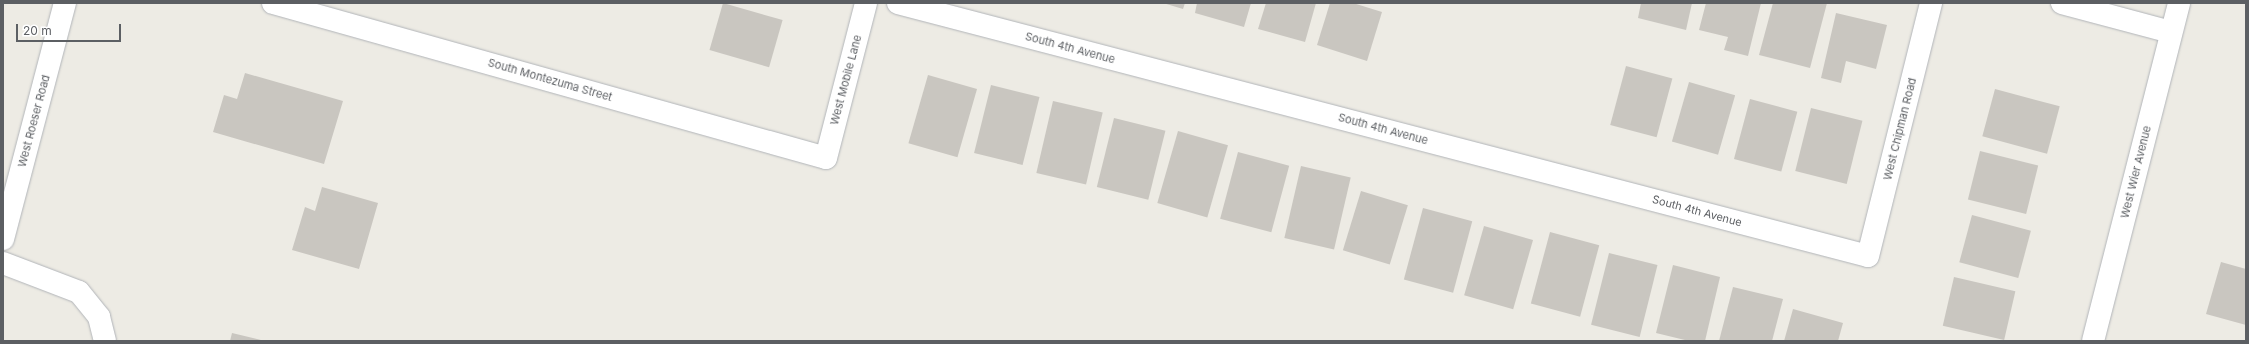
<!DOCTYPE html>
<html>
<head>
<meta charset="utf-8">
<style>
  body { margin:0 }
  #map { position:relative; width:2249px; height:344px; overflow:hidden; background:#edebe4; font-family:Inter,sans-serif }
  div>[style] { position:absolute }
  [style*='--x'] { left:calc(var(--x)*1px); top:calc(var(--y)*1px); width:calc(var(--w)*1px); rotate:calc(var(--a)*1deg) }
  .building>* { inset:0; background:#c9c6c0; transform-origin:0 0 }
  .roads { filter:drop-shadow(0 0 1px #b1b4b8) drop-shadow(0 0 1px #b1b4b8) }
  .minor>* { height:22px; margin:-11px; padding:0 11px; transform-origin:11px; border-radius:11px; background:#fff }
  .tertiary>* { height:22px; margin:-11px; padding:0 11px; transform-origin:11px; border-radius:11px; background:#fff }
  span { translate:-50% -50%; white-space:nowrap; text-align:center; line-height:1.15; -webkit-text-stroke:3px #fff; paint-order:stroke }
  .street-label { font-size:11px; color:#5c5f63 }
  .frame { position:absolute; inset:0; border:4px solid #5c5f63; pointer-events:none }
  .scale { position:absolute; left:16px; top:24px; width:105px; height:18px; box-sizing:border-box; border:2px solid #5c5f63; border-top:0; padding-left:5px; font-size:12px; line-height:14px; white-space:nowrap; color:#5c5f63; -webkit-text-stroke:3px #fff; paint-order:stroke }
</style>
</head>
<body>
<div id="map">
  <div class="building">
    <div style="left:723px;top:3px;width:62px;height:49px;rotate:16deg"></div>
    <div style="clip-path:polygon(1163px 3px,1185px 3px,1183px 9px)"></div>
    <div style="clip-path:polygon(1197px 3px,1251px 3px,1244px 27px,1195px 13px)"></div>
    <div style="clip-path:polygon(1266px 3px,1316px 3px,1305px 42px,1258px 29px)"></div>
    <div style="clip-path:polygon(1330px 3px,1353px 3px,1382px 12px,1367px 61px,1317px 45px)"></div>
    <div style="clip-path:polygon(1641px 3px,1692px 3px,1686px 30px,1638px 18px)"></div>
    <div style="clip-path:polygon(1706px 3px,1761px 3px,1748px 56px,1724px 50px,1728px 37px,1699px 30px)"></div>
    <div style="clip-path:polygon(1773px 3px,1827px 3px,1810px 68px,1759px 55px)"></div>
    <div style="clip-path:polygon(1836px 13px,1887px 25px,1876px 69px,1846px 61px,1841px 83px,1821px 78px)"></div>
    <div style="left:1626px;top:66px;width:48px;height:61px;rotate:15deg"></div>
    <div style="clip-path:polygon(245px 73px,343px 101px,324px 164px,213px 132px,224px 95px,237px 99px)"></div>
    <div style="left:928px;top:75px;width:51px;height:71px;rotate:16deg"></div>
    <div style="left:1689px;top:82px;width:48px;height:62px;rotate:16deg"></div>
    <div style="left:991px;top:85px;width:50px;height:70px;rotate:14deg"></div>
    <div style="left:1995px;top:89px;width:67px;height:49px;rotate:15deg"></div>
    <div style="left:1750px;top:99px;width:49px;height:62px;rotate:15deg"></div>
    <div style="left:1053px;top:101px;width:51px;height:74px;rotate:13deg"></div>
    <div style="left:1811px;top:108px;width:53px;height:65px;rotate:14deg"></div>
    <div style="left:1114px;top:118px;width:53px;height:71px;rotate:14deg"></div>
    <div style="left:1178px;top:131px;width:52px;height:75px;rotate:16deg"></div>
    <div style="left:1980px;top:151px;width:60px;height:50px;rotate:14deg"></div>
    <div style="left:1238px;top:152px;width:53px;height:69px;rotate:15deg"></div>
    <div style="left:1301px;top:166px;width:51px;height:74px;rotate:13deg"></div>
    <div style="clip-path:polygon(322px 187px,378px 203px,359px 269px,292px 250px,305px 207px,315px 211px)"></div>
    <div style="left:1361px;top:191px;width:49px;height:62px;rotate:17deg"></div>
    <div style="left:1423px;top:208px;width:51px;height:74px;rotate:15deg"></div>
    <div style="left:1972px;top:215px;width:61px;height:49px;rotate:15deg"></div>
    <div style="left:1484px;top:226px;width:51px;height:72px;rotate:16deg"></div>
    <div style="left:1550px;top:232px;width:51px;height:74px;rotate:15deg"></div>
    <div style="left:1609px;top:253px;width:50px;height:74px;rotate:14deg"></div>
    <div style="clip-path:polygon(2221px 262px,2246px 269px,2246px 325px,2206px 314px)"></div>
    <div style="clip-path:polygon(1673px 265px,1720px 277px,1705px 341px,1689px 341px,1656px 333px)"></div>
    <div style="left:1954px;top:277px;width:63px;height:50px;rotate:13deg"></div>
    <div style="clip-path:polygon(1733px 287px,1783px 299px,1772px 341px,1719px 341px)"></div>
    <div style="clip-path:polygon(1793px 309px,1843px 323px,1838px 341px,1784px 341px)"></div>
    <div style="clip-path:polygon(232px 333px,261px 340px,261px 341px,230px 341px)"></div>
  </div>
  <div class="roads">
    <div class="minor">
      <div style="--x:273;--y:3;--w:574;--a:15.66"></div>
      <div style="--x:826;--y:158;--w:160;--a:-75.5"></div>
      <div style="--x:898;--y:3;--w:1002;--a:14.62"></div>
      <div style="--x:1868;--y:256;--w:261;--a:-76"></div>
      <div style="--x:2062;--y:3;--w:113;--a:14.9"></div>
      <div style="--x:3;--y:263;--w:81;--a:20.9"></div>
      <div style="--x:79;--y:292;--w:32;--a:51"></div>
      <div style="--x:99;--y:317;--w:25;--a:76"></div>
      <div style="--x:2093;--y:341;--w:349;--a:-75.7"></div>
    </div>
    <div class="tertiary">
      <div style="--x:3;--y:239;--w:244;--a:-75.3"></div>
    </div>
  </div>
  <div class="street-label">
    <span style="left:1070px;top:48px;rotate:15deg">South 4th Avenue</span>
    <span style="left:550px;top:80px;rotate:16deg">South Montezuma Street</span>
    <span style="left:846px;top:80px;rotate:-75deg">West Mobile Lane</span>
    <span style="left:34px;top:121px;rotate:-75deg">West Roeser Road</span>
    <span style="left:1383px;top:129px;rotate:15deg">South 4th Avenue</span>
    <span style="left:1900px;top:129px;rotate:-76deg">West Chipman Road</span>
    <span style="left:2136px;top:172px;rotate:-76deg">West Wier Avenue</span>
    <span style="left:1697px;top:211px;rotate:15deg">South 4th Avenue</span>
  </div>
  <div class="frame"></div>
  <div class="scale">20 m</div>
</div>
</body>
</html>
